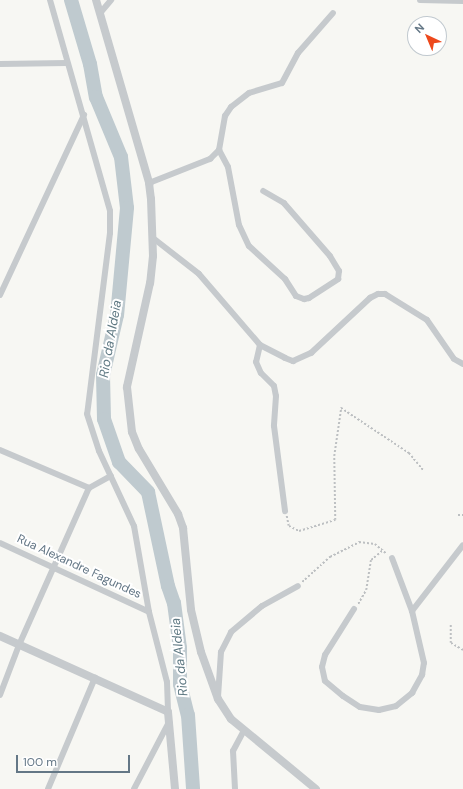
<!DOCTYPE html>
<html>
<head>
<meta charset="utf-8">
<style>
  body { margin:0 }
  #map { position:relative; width:463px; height:789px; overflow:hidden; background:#f7f7f3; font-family:"DM Sans",sans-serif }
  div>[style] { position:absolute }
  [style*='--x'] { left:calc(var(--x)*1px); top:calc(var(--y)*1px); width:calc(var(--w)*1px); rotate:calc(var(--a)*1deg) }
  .river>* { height:14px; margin:-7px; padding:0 7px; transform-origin:7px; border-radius:7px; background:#bfcacf }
  .path>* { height:1.5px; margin-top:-0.75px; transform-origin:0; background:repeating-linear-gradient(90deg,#bdc0c2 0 2px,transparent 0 4px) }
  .minor>* { height:6px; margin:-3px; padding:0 3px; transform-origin:3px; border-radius:3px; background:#c6cacd }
  .tertiary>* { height:8px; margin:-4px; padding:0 4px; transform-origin:4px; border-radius:4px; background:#c6cacd }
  span { translate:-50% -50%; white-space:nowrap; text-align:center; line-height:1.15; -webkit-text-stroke:4px #fff; paint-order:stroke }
  .street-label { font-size:12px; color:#647786 }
  .water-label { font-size:13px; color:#5f7983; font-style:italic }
  .north { position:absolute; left:407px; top:16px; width:40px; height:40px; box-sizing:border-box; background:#fff; border:1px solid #c1c9cf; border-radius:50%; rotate:316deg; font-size:11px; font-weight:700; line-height:16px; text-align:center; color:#647786 }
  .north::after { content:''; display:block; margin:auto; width:14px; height:18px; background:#ed491c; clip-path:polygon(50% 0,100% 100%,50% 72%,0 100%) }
  .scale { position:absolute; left:16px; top:755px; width:114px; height:18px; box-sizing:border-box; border:2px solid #647786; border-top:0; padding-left:5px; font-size:12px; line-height:14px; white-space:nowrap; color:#647786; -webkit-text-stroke:3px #fff; paint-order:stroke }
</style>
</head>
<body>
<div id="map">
  <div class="river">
    <div style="--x:71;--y:0;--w:67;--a:73.5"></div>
    <div style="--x:90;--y:64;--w:34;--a:80"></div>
    <div style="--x:96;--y:97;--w:65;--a:67.4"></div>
    <div style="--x:121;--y:157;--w:51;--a:83.3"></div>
    <div style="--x:127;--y:208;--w:107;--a:95.3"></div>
    <div style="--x:117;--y:315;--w:62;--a:103.1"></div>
    <div style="--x:103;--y:375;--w:44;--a:88.7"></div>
    <div style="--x:104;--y:419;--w:46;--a:70.8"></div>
    <div style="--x:119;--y:462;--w:42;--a:46"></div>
    <div style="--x:148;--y:492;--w:96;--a:78"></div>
    <div style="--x:168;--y:586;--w:18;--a:71"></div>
    <div style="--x:174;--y:603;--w:45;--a:82.4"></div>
    <div style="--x:180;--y:648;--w:36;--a:90"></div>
    <div style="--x:180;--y:684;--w:32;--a:76"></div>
    <div style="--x:188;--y:715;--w:74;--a:86.1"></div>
  </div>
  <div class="path">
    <div style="--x:458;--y:515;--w:5;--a:0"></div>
    <div style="--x:287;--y:516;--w:10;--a:79"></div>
    <div style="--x:289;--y:526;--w:11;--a:27"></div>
    <div style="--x:299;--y:531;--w:38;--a:-17"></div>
    <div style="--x:335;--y:520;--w:64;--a:-90.9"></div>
    <div style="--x:334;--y:456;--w:49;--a:-81.7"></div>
    <div style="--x:341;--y:408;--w:82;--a:33.5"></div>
    <div style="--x:409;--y:453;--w:23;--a:50"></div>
    <div style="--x:302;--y:582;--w:38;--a:-42"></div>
    <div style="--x:330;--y:557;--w:33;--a:-27"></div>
    <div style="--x:359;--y:542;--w:16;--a:7"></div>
    <div style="--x:375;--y:544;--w:16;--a:40"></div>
    <div style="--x:358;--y:604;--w:16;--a:-60"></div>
    <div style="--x:366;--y:590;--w:30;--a:-81"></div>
    <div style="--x:371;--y:560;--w:16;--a:-40"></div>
    <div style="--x:451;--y:625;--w:18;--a:90"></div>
    <div style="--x:451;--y:643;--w:14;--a:30"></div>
  </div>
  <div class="minor">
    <div style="--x:50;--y:0;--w:219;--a:74.1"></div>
    <div style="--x:110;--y:211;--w:22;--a:90"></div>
    <div style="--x:110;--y:233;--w:182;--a:97.2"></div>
    <div style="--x:87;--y:414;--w:39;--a:72"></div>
    <div style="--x:99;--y:451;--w:83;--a:65"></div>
    <div style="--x:134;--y:526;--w:87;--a:80.1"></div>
    <div style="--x:149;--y:612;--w:72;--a:75.6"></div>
    <div style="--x:167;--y:682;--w:30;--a:88"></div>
    <div style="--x:420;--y:0;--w:43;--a:1.3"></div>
    <div style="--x:101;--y:12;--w:16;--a:-50"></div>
    <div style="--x:0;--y:64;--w:67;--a:-0.9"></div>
    <div style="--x:219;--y:150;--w:19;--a:62"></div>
    <div style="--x:228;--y:167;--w:59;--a:79.3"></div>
    <div style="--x:239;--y:225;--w:23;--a:65"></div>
    <div style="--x:249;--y:246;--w:49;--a:42.5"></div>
    <div style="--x:285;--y:279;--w:20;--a:57"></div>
    <div style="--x:296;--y:296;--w:9;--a:21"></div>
    <div style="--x:304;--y:299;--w:5;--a:-11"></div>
    <div style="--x:309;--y:298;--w:35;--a:-33"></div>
    <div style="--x:338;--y:279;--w:8;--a:-83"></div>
    <div style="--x:339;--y:271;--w:17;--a:-121"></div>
    <div style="--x:330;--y:256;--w:70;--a:-131"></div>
    <div style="--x:284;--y:203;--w:24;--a:-150"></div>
    <div style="--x:149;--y:183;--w:66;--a:-21.5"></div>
    <div style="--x:210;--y:159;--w:13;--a:-45"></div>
    <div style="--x:219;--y:150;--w:35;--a:-80"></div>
    <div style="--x:225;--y:116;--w:11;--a:-56"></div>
    <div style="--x:231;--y:107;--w:23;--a:-38"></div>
    <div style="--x:249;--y:93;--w:34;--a:-17"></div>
    <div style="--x:282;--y:83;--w:34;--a:-62"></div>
    <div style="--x:298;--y:53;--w:53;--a:-48.8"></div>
    <div style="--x:153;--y:238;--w:58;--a:38"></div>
    <div style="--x:199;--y:274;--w:94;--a:49.3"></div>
    <div style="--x:260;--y:345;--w:28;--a:27"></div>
    <div style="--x:285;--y:358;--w:9;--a:21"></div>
    <div style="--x:293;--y:361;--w:20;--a:-24"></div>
    <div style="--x:311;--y:353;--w:81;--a:-43"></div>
    <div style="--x:370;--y:298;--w:9;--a:-27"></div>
    <div style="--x:378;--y:294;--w:7;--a:0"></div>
    <div style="--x:385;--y:294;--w:49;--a:31.8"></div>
    <div style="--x:427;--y:320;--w:47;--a:55.3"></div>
    <div style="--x:454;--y:359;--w:10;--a:29"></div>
    <div style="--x:0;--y:295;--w:199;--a:-65"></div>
    <div style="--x:260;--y:345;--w:17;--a:103"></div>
    <div style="--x:256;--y:362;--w:12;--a:66"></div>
    <div style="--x:261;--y:373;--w:18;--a:45"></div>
    <div style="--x:274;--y:386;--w:10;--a:79"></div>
    <div style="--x:276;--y:396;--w:30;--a:94"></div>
    <div style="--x:274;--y:426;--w:86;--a:82.6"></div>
    <div style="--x:0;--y:450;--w:97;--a:23.1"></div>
    <div style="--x:0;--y:543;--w:164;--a:24.8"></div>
    <div style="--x:392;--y:558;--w:57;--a:69.3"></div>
    <div style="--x:354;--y:609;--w:54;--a:122.2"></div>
    <div style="--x:325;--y:655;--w:12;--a:104"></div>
    <div style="--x:322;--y:667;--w:14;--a:78"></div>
    <div style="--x:325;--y:681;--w:23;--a:40"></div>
    <div style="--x:343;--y:696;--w:20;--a:33"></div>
    <div style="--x:360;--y:707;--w:19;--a:9"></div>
    <div style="--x:379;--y:710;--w:17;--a:-13"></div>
    <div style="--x:396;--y:706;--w:21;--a:-39"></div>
    <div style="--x:412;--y:693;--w:21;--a:-61"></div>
    <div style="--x:422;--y:675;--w:12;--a:-81"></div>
    <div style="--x:424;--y:663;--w:53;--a:-103"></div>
    <div style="--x:412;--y:611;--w:83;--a:-52.3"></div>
    <div style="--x:0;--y:695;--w:53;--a:-69.2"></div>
    <div style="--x:19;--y:645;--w:172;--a:-66"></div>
    <div style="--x:89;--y:488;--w:25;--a:-29"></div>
    <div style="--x:218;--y:697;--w:45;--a:-86.2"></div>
    <div style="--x:221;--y:652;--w:22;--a:-63"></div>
    <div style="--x:231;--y:632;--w:40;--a:-40"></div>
    <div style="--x:262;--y:606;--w:41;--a:-29.1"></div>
    <div style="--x:48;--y:789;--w:121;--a:-67.1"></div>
    <div style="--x:134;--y:789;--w:76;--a:-62.4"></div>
    <div style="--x:235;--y:789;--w:38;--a:-93"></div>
    <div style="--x:233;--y:751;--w:24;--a:-62"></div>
  </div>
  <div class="tertiary">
    <div style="--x:96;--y:0;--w:191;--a:73.8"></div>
    <div style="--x:149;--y:183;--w:16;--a:83"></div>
    <div style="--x:151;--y:199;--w:57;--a:88"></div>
    <div style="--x:153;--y:256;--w:27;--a:96"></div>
    <div style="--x:150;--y:283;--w:107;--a:102.5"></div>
    <div style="--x:127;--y:387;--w:45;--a:83.7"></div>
    <div style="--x:132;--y:432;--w:18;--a:68"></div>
    <div style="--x:139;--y:449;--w:76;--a:59"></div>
    <div style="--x:178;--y:514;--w:15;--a:70"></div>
    <div style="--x:183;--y:528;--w:82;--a:84.4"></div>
    <div style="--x:191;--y:610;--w:43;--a:76.6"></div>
    <div style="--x:201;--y:652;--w:50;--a:70.1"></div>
    <div style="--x:218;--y:699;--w:24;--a:57"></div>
    <div style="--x:231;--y:719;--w:110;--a:39.5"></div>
    <div style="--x:0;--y:636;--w:184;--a:24.3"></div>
    <div style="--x:168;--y:712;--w:77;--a:84.8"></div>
  </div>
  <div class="street-label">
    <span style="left:79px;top:567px;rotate:25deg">Rua Alexandre Fagundes</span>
  </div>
  <div class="water-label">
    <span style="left:111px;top:339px;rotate:-80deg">Rio da Aldeia</span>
    <span style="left:180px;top:657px;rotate:-96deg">Rio da Aldeia</span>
  </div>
  <div class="north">N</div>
  <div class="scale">100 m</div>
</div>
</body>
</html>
